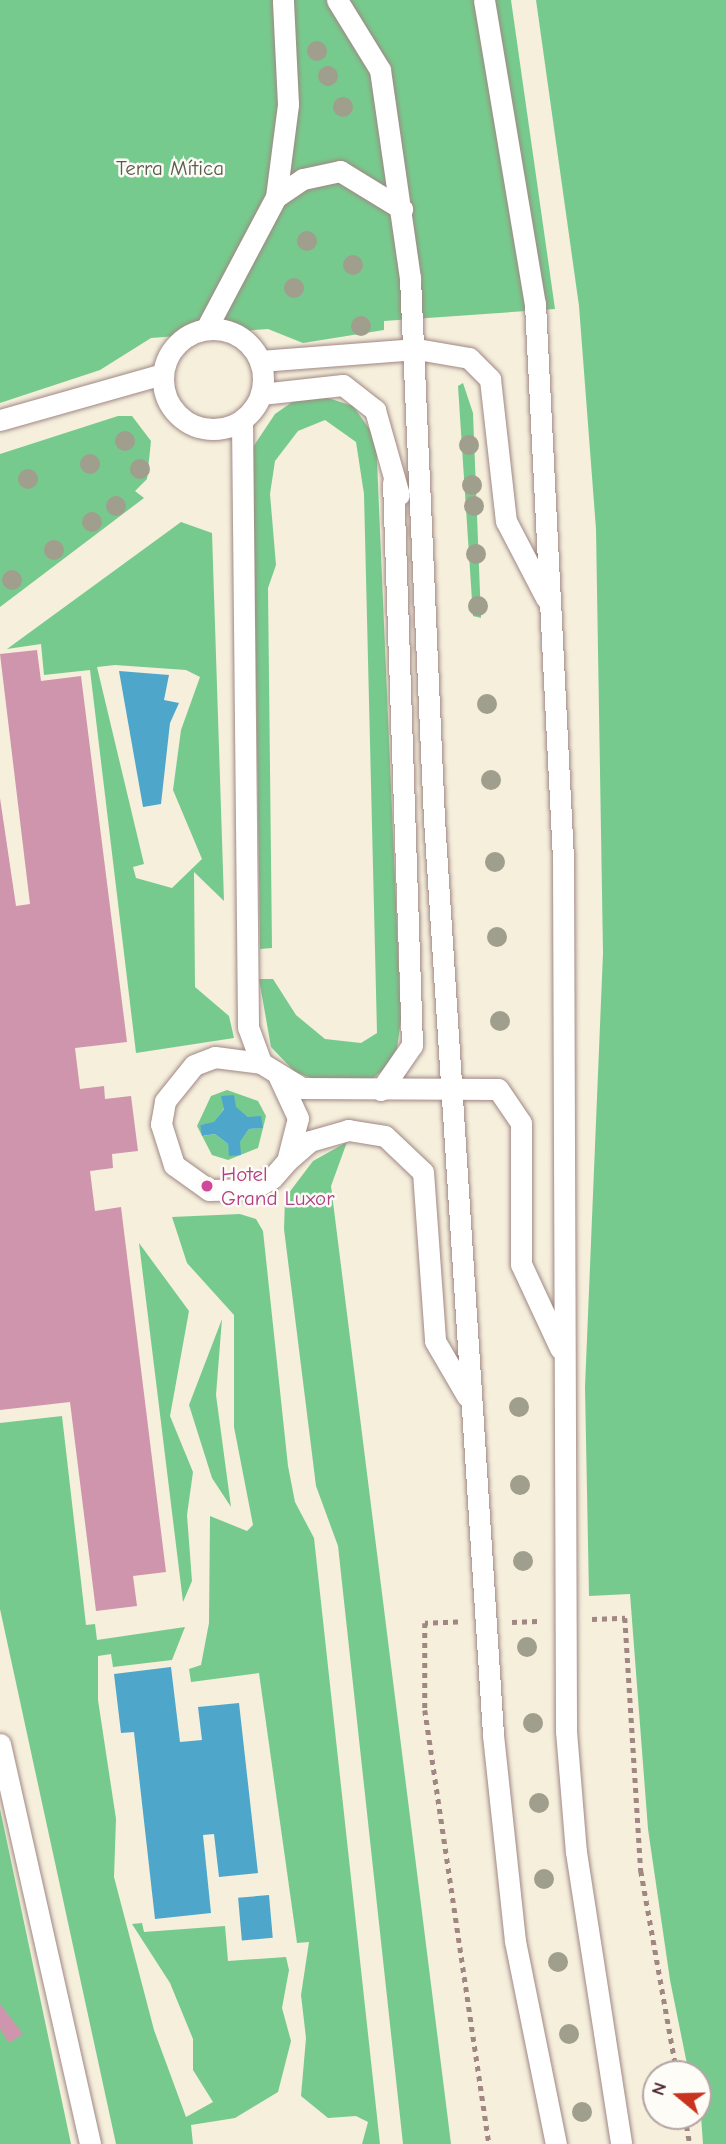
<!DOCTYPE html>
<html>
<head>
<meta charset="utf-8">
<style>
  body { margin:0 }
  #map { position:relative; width:726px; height:2144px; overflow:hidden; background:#f5efdc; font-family:"Comic Neue",sans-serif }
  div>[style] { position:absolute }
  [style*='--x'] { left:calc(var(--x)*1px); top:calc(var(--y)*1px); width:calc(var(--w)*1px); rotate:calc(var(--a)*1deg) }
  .green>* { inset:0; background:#77ca8d }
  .water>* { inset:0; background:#4ea6cb; transform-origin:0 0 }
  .building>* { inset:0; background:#cf95ad }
  .path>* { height:4.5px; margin-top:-2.25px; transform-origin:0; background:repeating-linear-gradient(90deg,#a08784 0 5px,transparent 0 10px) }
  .roads { filter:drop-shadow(0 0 2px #a08784) drop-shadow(0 0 2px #a08784) }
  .service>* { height:21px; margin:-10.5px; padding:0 10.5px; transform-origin:10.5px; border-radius:10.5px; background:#fff }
  .service>.ring { margin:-10.5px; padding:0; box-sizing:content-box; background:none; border:21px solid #fff; border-radius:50% }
  .trees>* { width:20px; height:20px; margin:-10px; border-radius:50%; background:#a09e8d }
  .dots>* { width:19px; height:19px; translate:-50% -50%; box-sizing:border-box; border:4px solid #fdfcf7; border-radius:50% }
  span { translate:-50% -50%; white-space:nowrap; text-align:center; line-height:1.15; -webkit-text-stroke:5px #fdfcf7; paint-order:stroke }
  .park-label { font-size:21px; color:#5a5b4d }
  .hotel-label { font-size:21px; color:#b23c85 }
  .left { translate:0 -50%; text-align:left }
  .north { position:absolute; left:642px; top:2060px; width:70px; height:70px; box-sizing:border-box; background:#fdfcf7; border:2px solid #b5a4a5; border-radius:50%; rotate:289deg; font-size:19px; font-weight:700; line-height:28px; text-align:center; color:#4a1f2b }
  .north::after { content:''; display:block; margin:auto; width:24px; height:32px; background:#c8321e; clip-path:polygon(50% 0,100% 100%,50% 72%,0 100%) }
</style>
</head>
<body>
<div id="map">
  <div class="green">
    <div style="clip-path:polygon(0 0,511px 0,555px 309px,384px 321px,384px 330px,303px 343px,268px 329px,151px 338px,100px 370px,0 403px)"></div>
    <div style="clip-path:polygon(536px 0,726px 0,726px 2144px,703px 2144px,698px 2074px,689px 2074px,670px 1980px,648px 1829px,630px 1594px,589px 1596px,585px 1387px,603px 953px,596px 529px,579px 306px)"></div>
    <div style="clip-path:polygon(463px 383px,473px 413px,481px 618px,473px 616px,458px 386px)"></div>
    <div style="clip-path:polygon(325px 397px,353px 406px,376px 438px,401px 1019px,397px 1049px,384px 1069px,370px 1081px,325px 1083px,295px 1072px,271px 1047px,259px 979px,273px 979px,296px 1015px,325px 1039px,361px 1043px,377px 1033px,364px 494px,356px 442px,325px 420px,298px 431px,275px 461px,270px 494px,276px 565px,268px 588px,272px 948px,260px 949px,253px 465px,253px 447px,275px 414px,298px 398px)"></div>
    <div style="clip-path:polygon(118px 416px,132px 416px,151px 441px,147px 479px,135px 491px,144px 498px,0 607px,0 454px)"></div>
    <div style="clip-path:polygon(evenodd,181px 522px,212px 533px,224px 901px,194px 872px,195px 987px,229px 1016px,234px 1038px,136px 1053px,90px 670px,44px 675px,41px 644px,7px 649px,181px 522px,115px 665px,186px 670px,200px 677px,181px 730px,173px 790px,202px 859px,172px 888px,136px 878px,133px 867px,144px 864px,97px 667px,115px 665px)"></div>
    <div style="clip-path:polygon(evenodd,227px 1090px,258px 1101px,266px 1116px,258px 1148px,228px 1160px,212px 1155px,197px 1126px,211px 1096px,227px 1090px,233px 1095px,235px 1107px,262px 1128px,249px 1129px,230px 1156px,228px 1144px,215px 1134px,203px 1136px,200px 1125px,214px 1123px,233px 1095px)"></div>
    <div style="clip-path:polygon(347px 1142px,331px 1186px,451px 2144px,403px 2144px,338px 1546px,316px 1486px,284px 1229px,285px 1198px,313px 1161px)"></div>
    <div style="clip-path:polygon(240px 1214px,256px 1219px,263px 1231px,288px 1466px,295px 1502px,314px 1538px,380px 2144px,362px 2144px,368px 2122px,356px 2116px,328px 2118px,301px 2096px,306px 2038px,301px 1995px,309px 1942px,297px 1943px,259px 1673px,191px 1682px,189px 1669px,201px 1665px,209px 1623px,210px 1516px,247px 1531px,253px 1525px,234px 1427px,234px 1315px,187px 1263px,172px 1217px)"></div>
    <div style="clip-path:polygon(139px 1243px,189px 1311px,170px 1416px,193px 1472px,187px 1515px,192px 1581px,183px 1602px)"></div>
    <div style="clip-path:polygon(222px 1319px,216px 1395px,231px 1507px,212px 1478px,189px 1405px)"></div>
    <div style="clip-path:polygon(62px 1416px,86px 1625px,95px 1624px,97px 1640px,185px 1627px,172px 1660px,113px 1667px,111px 1654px,98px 1656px,98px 1700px,116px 1819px,114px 1877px,154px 2030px,186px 2117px,213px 2102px,193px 2070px,193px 2039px,170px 1983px,132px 1924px,142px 1923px,144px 1932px,225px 1926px,228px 1961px,286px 1957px,289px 1970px,282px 2008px,291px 2041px,278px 2092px,235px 2118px,191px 2125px,193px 2144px,116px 2144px,0 1609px,0 1423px)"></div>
    <div style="clip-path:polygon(0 1809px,71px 2144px,0 2144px)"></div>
  </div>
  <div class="water">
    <div style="clip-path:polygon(119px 671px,169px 675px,164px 700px,179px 703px,170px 723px,161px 804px,143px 807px)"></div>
    <div style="clip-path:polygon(234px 1095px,236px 1107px,248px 1117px,261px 1116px,263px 1128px,249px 1129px,240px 1142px,241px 1155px,229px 1156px,228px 1144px,215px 1134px,202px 1136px,200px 1125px,214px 1122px,224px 1109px,221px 1096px)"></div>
    <div style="clip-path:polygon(171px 1667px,180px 1742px,202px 1740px,198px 1707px,239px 1703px,258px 1873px,219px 1877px,214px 1834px,203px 1835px,211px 1913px,155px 1919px,134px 1732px,121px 1733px,114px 1674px)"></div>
    <div style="left:269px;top:1895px;width:43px;height:31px;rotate:85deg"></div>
  </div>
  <div class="building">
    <div style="clip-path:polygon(37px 650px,41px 681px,81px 676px,127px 1042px,75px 1048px,80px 1089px,104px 1086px,105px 1099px,131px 1096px,138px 1151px,112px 1154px,113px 1168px,90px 1171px,95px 1211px,121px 1207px,166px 1572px,133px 1576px,137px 1606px,96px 1611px,70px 1402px,0 1410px,0 798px,16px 906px,30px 904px,0 654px)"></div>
    <div style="clip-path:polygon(0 2004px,23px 2034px,9px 2043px,0 2029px)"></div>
  </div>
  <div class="path">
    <div style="--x:592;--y:1619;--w:33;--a:-2"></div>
    <div style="--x:625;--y:1618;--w:254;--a:86.4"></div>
    <div style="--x:641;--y:1871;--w:206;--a:79.9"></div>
    <div style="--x:458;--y:1622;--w:33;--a:178"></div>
    <div style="--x:425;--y:1623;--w:87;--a:90"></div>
    <div style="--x:425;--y:1710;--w:439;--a:81.6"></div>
    <div style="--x:512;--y:1622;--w:26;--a:-2"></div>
    <div style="--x:685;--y:2116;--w:28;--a:80"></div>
  </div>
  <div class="roads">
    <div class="service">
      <div style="--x:337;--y:0;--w:82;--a:58.4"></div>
      <div style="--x:380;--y:70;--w:210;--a:81.8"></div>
      <div style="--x:410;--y:278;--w:542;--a:87.46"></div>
      <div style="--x:434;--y:819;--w:918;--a:86.31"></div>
      <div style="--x:493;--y:1735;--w:207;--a:83.9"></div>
      <div style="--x:515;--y:1941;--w:207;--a:78.6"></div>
      <div style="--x:484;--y:0;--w:308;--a:80.5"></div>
      <div style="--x:535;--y:304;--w:555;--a:87.11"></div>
      <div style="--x:563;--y:858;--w:873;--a:89.8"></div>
      <div style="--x:566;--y:1731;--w:121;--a:85.3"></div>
      <div style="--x:576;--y:1852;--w:295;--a:81.2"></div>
      <div style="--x:276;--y:197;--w:32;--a:-34"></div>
      <div style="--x:303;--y:179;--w:38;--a:-12"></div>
      <div style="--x:340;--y:171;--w:73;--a:31.5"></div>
      <div style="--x:206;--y:329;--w:149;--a:-62.1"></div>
      <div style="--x:276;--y:197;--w:94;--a:-82.6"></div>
      <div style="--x:288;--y:104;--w:104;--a:-92.8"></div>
      <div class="ring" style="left:163px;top:329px;width:79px;height:79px"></div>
      <div style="--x:260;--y:361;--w:157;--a:-4.4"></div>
      <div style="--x:417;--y:349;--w:53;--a:9.8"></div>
      <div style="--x:469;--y:358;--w:30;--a:45"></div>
      <div style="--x:490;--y:379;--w:143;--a:83.6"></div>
      <div style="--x:506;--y:521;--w:87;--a:62.5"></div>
      <div style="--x:261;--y:394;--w:82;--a:-6.3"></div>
      <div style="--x:343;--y:385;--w:41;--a:38"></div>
      <div style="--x:375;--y:410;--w:88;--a:74.2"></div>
      <div style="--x:0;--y:420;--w:169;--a:-15.8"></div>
      <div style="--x:242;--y:421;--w:606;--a:89.43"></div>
      <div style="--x:248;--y:1027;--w:38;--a:70"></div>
      <div style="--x:279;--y:1077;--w:45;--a:65.1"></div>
      <div style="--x:298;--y:1118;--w:44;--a:104.3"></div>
      <div style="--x:287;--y:1161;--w:23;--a:131"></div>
      <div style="--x:272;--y:1178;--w:22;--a:150"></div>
      <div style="--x:253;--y:1189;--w:44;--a:178.7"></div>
      <div style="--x:209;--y:1190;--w:43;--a:-144.5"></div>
      <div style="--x:174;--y:1165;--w:43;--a:-107.6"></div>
      <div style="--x:161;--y:1124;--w:23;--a:-80"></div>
      <div style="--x:165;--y:1101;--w:46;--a:-51.1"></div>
      <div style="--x:194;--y:1065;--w:22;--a:-21"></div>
      <div style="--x:215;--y:1057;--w:46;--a:7.4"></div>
      <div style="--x:261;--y:1063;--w:48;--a:31.4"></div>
      <div style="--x:302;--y:1088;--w:196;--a:0.3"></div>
      <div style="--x:498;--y:1089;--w:41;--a:55.9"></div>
      <div style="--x:521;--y:1123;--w:141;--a:90"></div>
      <div style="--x:521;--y:1264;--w:93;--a:65.1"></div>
      <div style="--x:381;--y:1090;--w:55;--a:-55.4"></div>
      <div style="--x:412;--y:1045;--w:563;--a:-91.93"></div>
      <div style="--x:288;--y:1160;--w:29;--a:-41"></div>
      <div style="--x:310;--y:1141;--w:40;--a:-16"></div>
      <div style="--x:348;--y:1130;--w:37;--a:9"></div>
      <div style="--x:385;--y:1136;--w:52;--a:43.5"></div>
      <div style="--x:423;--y:1172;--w:169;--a:85.9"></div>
      <div style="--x:435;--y:1341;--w:64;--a:59.8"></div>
      <div style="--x:0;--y:1744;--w:410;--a:77.3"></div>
    </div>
  </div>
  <div class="trees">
    <div style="left:317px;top:51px"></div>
    <div style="left:328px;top:76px"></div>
    <div style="left:343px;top:107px"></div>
    <div style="left:307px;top:241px"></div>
    <div style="left:353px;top:265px"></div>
    <div style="left:294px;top:288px"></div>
    <div style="left:361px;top:326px"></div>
    <div style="left:125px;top:441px"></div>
    <div style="left:469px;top:445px"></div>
    <div style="left:90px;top:464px"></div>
    <div style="left:140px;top:469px"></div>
    <div style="left:28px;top:479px"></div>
    <div style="left:472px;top:485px"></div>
    <div style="left:116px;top:506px"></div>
    <div style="left:474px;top:506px"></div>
    <div style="left:92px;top:522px"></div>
    <div style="left:54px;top:550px"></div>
    <div style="left:476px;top:554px"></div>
    <div style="left:12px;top:580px"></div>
    <div style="left:478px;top:606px"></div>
    <div style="left:487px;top:704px"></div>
    <div style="left:491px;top:780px"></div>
    <div style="left:495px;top:862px"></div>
    <div style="left:497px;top:937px"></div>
    <div style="left:500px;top:1021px"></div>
    <div style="left:519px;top:1407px"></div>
    <div style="left:520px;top:1485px"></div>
    <div style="left:523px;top:1561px"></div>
    <div style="left:527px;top:1647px"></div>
    <div style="left:533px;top:1723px"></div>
    <div style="left:539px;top:1803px"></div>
    <div style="left:544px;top:1879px"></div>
    <div style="left:558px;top:1962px"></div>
    <div style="left:569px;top:2034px"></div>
    <div style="left:582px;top:2112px"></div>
  </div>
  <div class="dots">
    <div style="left:207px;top:1186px;background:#d1479c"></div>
  </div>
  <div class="park-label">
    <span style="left:170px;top:168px">Terra Mítica</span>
  </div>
  <div class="hotel-label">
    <span class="left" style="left:221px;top:1186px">Hotel<br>Grand Luxor</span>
  </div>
  <div class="north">N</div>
</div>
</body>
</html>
